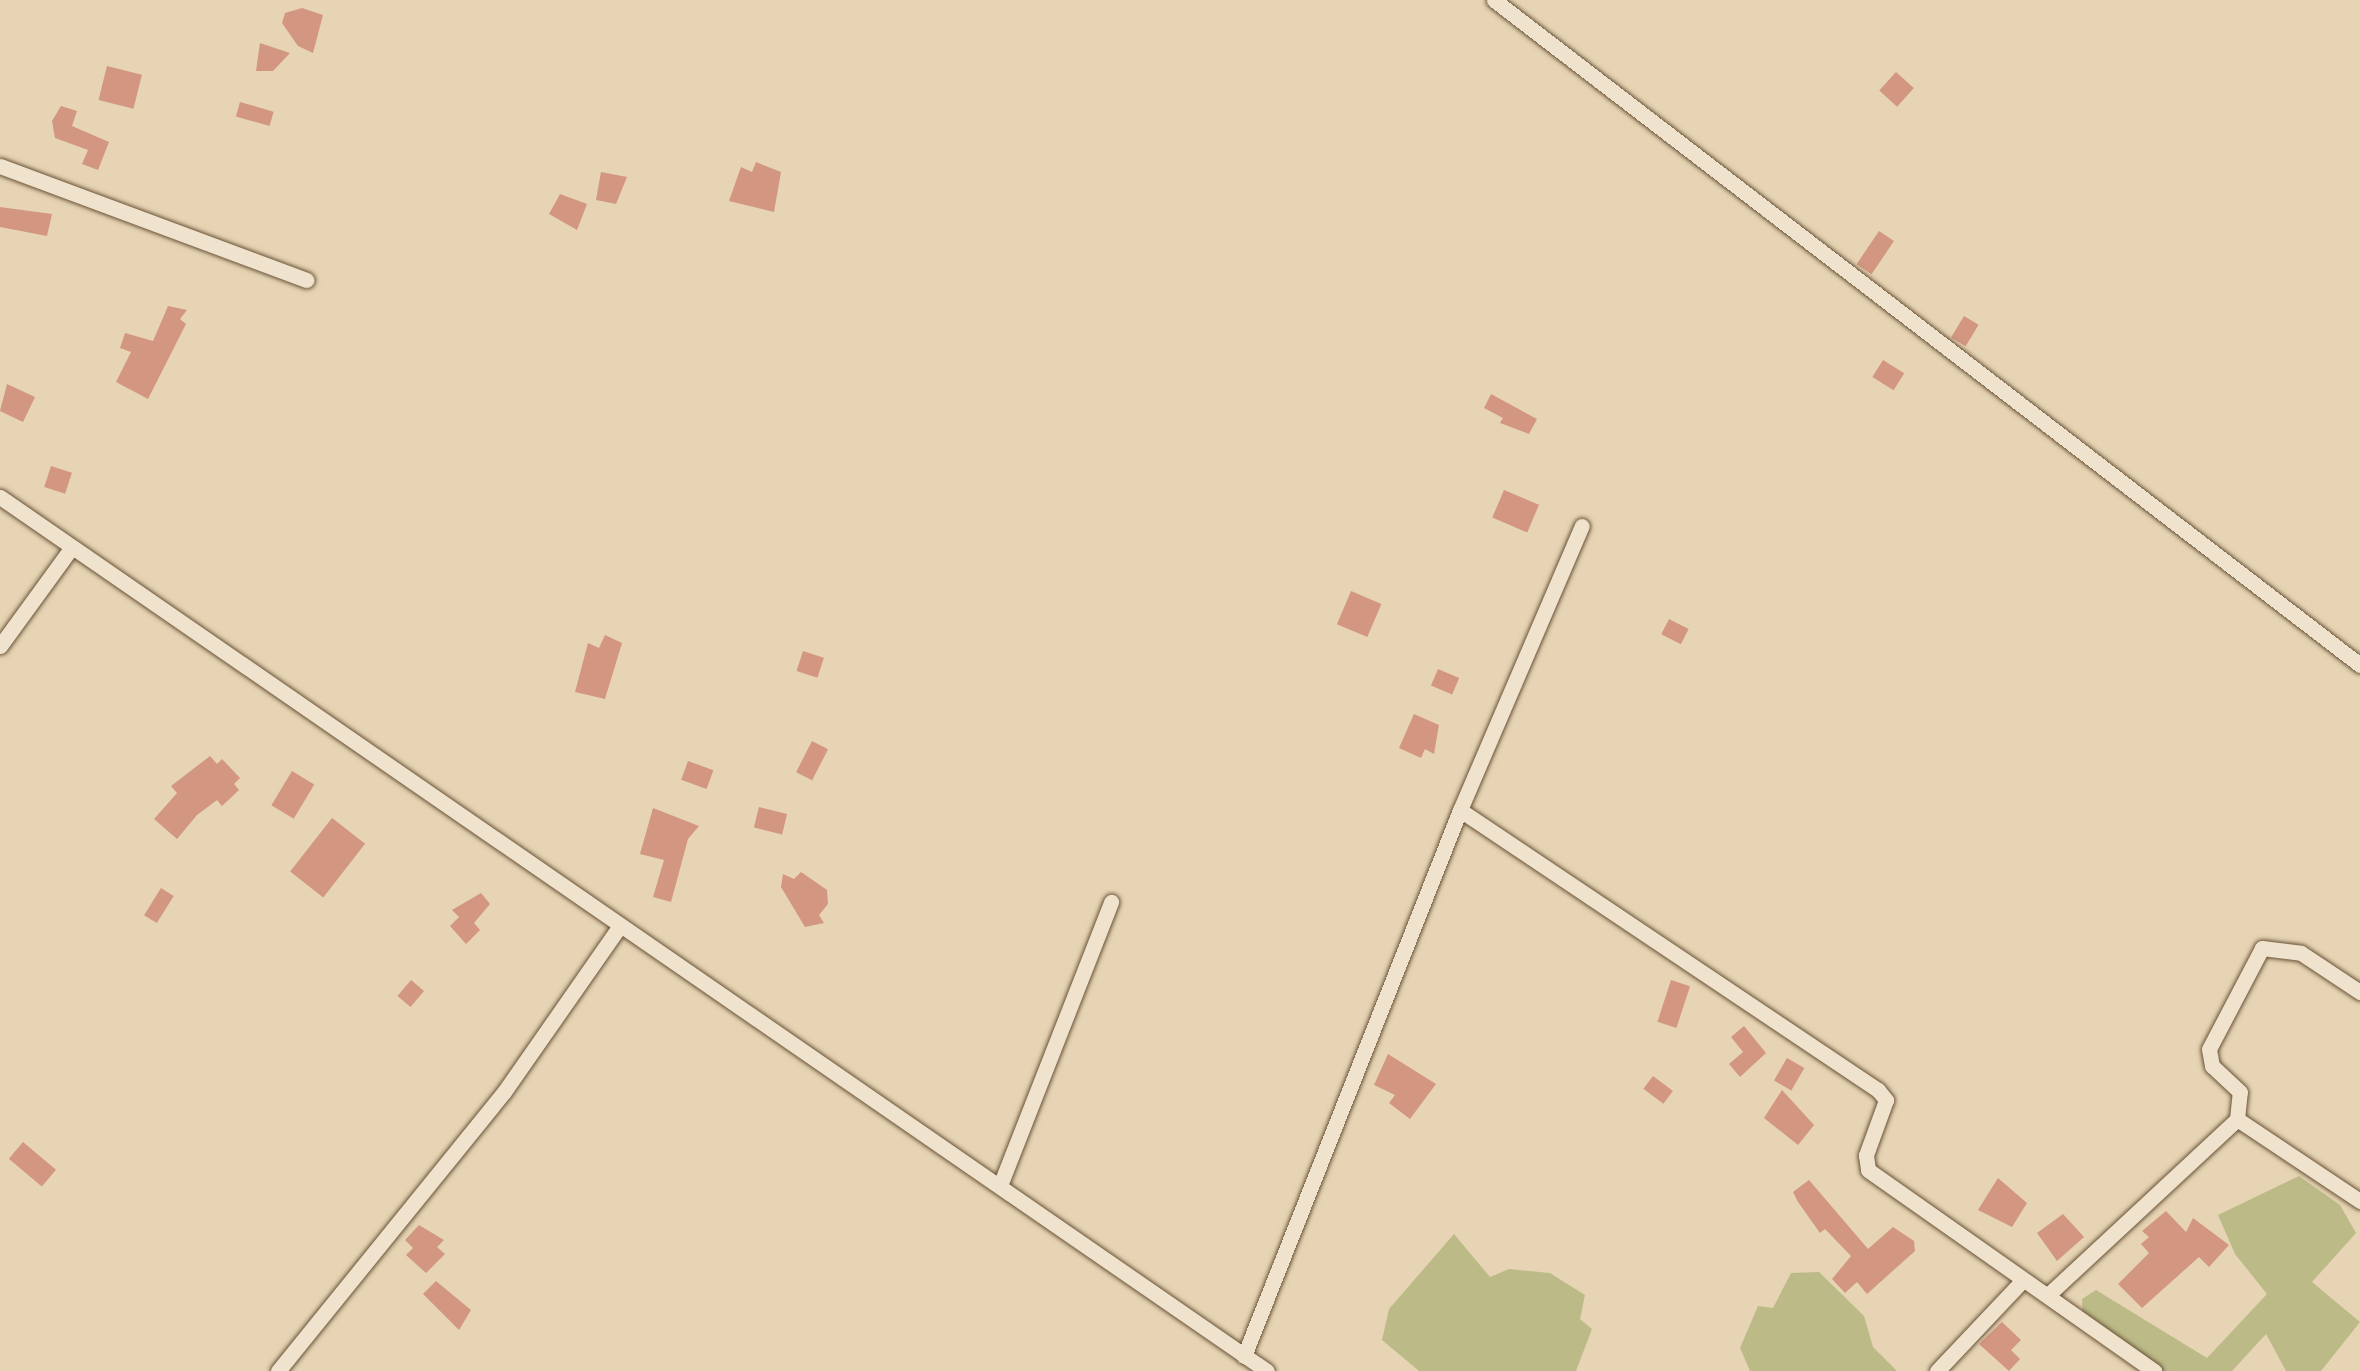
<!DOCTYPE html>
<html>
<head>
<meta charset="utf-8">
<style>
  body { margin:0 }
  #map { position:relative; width:2360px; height:1371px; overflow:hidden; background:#e6d4b4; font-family:"IM FELL Double Pica",serif }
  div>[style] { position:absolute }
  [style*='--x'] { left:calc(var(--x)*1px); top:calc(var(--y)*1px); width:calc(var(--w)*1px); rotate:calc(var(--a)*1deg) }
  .green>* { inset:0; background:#bcbb88 }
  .building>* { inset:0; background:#d39681; transform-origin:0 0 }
  .roads { filter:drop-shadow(0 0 2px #6a5237) drop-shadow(0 0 2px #6a5237) }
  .minor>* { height:15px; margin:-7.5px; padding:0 7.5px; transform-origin:7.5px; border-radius:7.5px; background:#efe3ce }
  span { translate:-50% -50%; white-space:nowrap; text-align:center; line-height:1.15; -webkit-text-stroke:10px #efe3ce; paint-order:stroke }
</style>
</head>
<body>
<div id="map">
  <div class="green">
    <div style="clip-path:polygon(2299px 1176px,2340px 1205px,2356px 1233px,2312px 1282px,2360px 1322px,2321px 1371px,2286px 1371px,2266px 1334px,2232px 1371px,2155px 1371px,2083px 1322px,2082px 1299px,2096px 1290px,2207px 1358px,2267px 1294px,2235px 1254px,2218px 1215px)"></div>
    <div style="clip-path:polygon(1454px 1234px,1490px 1277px,1509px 1269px,1550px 1273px,1585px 1295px,1580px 1319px,1592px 1329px,1576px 1371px,1419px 1371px,1382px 1340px,1389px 1309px)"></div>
    <div style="clip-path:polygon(1819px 1272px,1864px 1316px,1873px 1347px,1897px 1371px,1750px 1371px,1740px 1348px,1758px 1306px,1773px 1308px,1791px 1273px)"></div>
  </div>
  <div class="building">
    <div style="clip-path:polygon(302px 8px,323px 15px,313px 53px,298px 46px,282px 23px,285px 13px)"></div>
    <div style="clip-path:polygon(260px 43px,290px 53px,273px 71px,256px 71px)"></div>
    <div style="left:107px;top:66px;width:36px;height:35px;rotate:14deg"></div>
    <div style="left:1896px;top:72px;width:24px;height:25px;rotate:42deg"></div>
    <div style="left:240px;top:102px;width:35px;height:15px;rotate:16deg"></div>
    <div style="clip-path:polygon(61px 106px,77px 111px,72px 126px,109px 142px,98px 170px,82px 164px,88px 150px,55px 138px,52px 121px)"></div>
    <div style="clip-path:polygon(756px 162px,781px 172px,774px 212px,729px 201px,741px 167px,752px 172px)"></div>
    <div style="clip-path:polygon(601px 172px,627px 177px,616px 204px,596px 200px)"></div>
    <div style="clip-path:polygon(560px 194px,587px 204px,577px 230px,549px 214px)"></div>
    <div style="clip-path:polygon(0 207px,52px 214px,47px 236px,0 227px)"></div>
    <div style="left:1879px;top:231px;width:18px;height:40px;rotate:34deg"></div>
    <div style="clip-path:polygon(168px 306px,187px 310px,180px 319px,186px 324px,148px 399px,116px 382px,131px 352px,120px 348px,125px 333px,153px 341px)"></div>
    <div style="left:1964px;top:316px;width:17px;height:25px;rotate:31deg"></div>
    <div style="left:1883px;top:360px;width:25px;height:20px;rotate:32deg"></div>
    <div style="clip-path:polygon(7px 384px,35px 397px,23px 422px,0 411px)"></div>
    <div style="clip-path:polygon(1491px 394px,1537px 419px,1529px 434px,1500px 423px,1503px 418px,1484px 408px)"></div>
    <div style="left:51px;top:466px;width:22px;height:22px;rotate:18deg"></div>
    <div style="left:1504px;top:490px;width:38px;height:30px;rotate:23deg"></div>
    <div style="left:1351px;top:591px;width:33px;height:36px;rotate:23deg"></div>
    <div style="left:1669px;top:619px;width:22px;height:17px;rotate:27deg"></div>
    <div style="clip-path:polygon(605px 635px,622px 643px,605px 699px,575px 692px,588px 643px,599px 648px)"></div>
    <div style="left:803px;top:651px;width:22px;height:21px;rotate:18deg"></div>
    <div style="left:1438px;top:669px;width:23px;height:18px;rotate:23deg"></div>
    <div style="clip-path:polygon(1414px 714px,1439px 725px,1434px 754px,1425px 749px,1421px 758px,1399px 748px)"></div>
    <div style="left:812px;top:741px;width:18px;height:35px;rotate:27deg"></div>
    <div style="clip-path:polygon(210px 756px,217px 764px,222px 759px,240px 778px,234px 784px,239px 790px,222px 806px,217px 800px,197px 815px,177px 839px,154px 819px,177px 793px,171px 786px)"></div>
    <div style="left:688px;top:761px;width:27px;height:20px;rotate:20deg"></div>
    <div style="left:292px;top:771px;width:26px;height:40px;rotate:31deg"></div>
    <div style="left:759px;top:807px;width:29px;height:21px;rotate:14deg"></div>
    <div style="clip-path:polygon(653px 808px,699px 826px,688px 839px,671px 902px,653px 897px,664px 860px,640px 854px)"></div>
    <div style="left:332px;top:818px;width:42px;height:68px;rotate:38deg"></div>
    <div style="clip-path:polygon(801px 872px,827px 890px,828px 904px,819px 915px,824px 923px,805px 927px,781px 887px,783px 874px,794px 879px)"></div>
    <div style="left:161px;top:888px;width:15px;height:32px;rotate:32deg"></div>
    <div style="clip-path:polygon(481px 893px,490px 904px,474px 923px,480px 930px,466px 944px,450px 926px,459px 917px,452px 910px)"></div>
    <div style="left:411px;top:980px;width:17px;height:21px;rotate:40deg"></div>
    <div style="left:1671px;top:980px;width:20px;height:44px;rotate:18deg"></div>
    <div style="clip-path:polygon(1744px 1026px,1766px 1053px,1740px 1077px,1729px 1064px,1743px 1052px,1731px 1037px)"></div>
    <div style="clip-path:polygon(1388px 1054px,1436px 1084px,1410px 1119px,1389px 1103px,1395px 1095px,1374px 1085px)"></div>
    <div style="left:1787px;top:1058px;width:20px;height:26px;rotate:30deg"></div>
    <div style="left:1653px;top:1076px;width:25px;height:16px;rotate:37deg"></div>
    <div style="clip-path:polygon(1782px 1090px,1814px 1125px,1798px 1145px,1764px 1118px)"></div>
    <div style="left:23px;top:1142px;width:43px;height:22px;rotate:40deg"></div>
    <div style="clip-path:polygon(1998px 1178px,2027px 1203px,2012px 1227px,1978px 1210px)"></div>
    <div style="clip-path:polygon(1809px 1180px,1868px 1249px,1893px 1227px,1914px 1241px,1915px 1251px,1867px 1294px,1857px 1282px,1845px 1293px,1832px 1279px,1851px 1256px,1825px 1229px,1820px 1233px,1798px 1202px,1793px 1192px)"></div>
    <div style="clip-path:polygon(2166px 1211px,2186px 1232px,2193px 1218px,2229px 1245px,2209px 1267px,2199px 1257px,2142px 1308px,2118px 1284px,2149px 1253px,2141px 1244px,2149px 1237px,2142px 1231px)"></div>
    <div style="clip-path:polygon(2063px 1214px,2084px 1237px,2057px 1261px,2037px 1233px)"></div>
    <div style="clip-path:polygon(419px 1225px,444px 1240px,437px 1247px,445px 1254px,426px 1273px,406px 1255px,413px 1248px,405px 1240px)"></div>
    <div style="clip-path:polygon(436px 1281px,471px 1310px,459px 1330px,423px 1294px)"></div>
    <div style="clip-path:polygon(2002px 1322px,2021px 1340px,2011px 1350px,2020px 1359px,2009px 1371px,1979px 1344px)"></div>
  </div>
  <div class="roads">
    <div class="minor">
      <div style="--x:1494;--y:0;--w:1092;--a:37.52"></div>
      <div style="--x:0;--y:166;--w:327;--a:20.4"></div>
      <div style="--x:0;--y:497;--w:1539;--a:34.6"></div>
      <div style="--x:0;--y:646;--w:122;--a:-54"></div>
      <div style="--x:1460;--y:810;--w:503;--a:33.82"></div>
      <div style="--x:1878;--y:1090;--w:13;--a:51"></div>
      <div style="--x:1886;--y:1100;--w:59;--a:110"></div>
      <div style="--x:1866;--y:1155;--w:15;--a:82"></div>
      <div style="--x:1868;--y:1170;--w:350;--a:35.1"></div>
      <div style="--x:2237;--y:1119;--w:148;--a:33.7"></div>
      <div style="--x:1001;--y:1183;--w:302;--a:-68.6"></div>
      <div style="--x:2049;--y:1294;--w:257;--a:-42.9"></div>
      <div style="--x:2237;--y:1119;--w:27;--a:-84"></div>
      <div style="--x:2240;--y:1092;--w:38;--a:-137"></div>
      <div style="--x:2212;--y:1066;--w:17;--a:-100"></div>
      <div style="--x:2209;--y:1049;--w:114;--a:-62.3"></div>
      <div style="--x:2262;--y:948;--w:39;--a:7"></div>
      <div style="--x:2301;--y:953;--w:71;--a:33.5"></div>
      <div style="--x:1244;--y:1356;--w:587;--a:-68.42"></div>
      <div style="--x:1460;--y:810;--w:309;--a:-66.8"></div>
      <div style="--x:278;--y:1371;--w:359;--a:-51"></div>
      <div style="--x:504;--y:1092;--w:201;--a:-55.1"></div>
      <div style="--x:1937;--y:1371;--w:125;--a:-46.6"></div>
    </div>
  </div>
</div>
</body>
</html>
